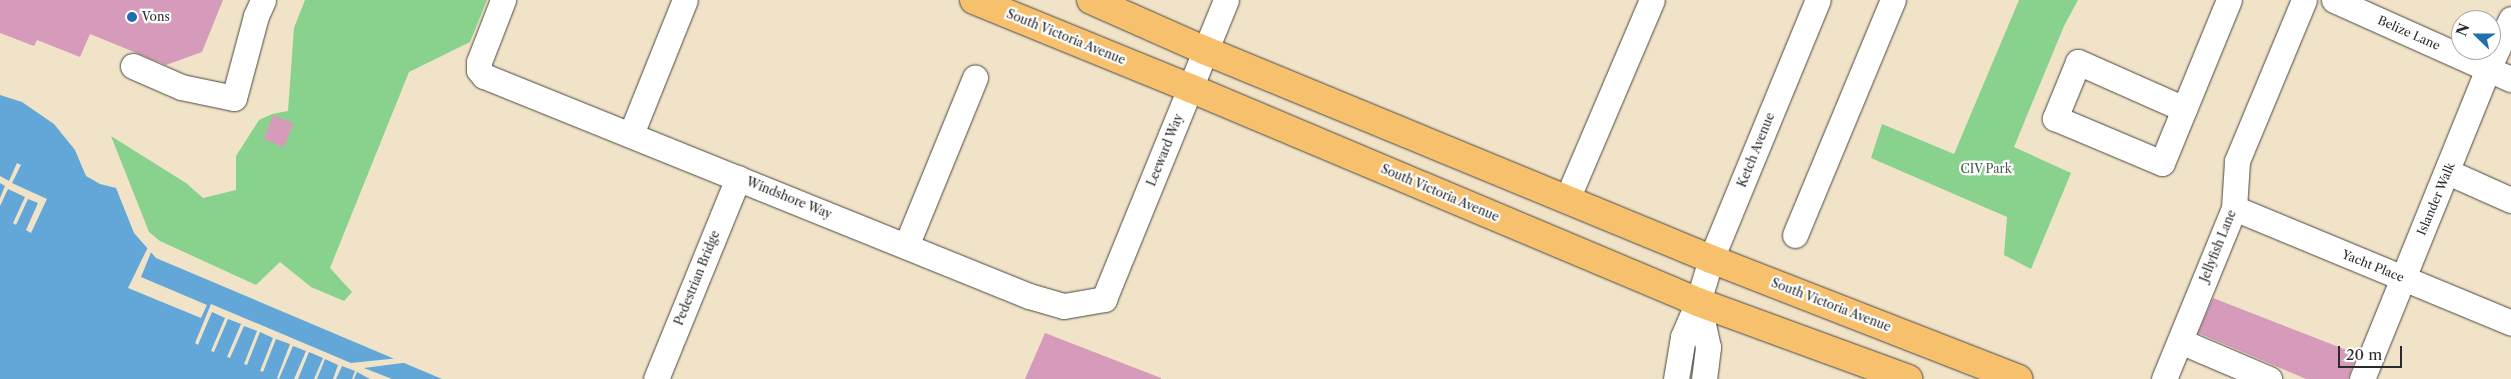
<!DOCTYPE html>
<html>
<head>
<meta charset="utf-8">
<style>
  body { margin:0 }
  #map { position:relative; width:2511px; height:379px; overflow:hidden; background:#f1e3c7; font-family:"Libre Caslon Text",serif }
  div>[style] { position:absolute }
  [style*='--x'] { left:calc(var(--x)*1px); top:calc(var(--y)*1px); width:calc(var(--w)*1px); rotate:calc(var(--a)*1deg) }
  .green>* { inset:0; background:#89d28e }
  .water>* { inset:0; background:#62a7d8 }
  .pier>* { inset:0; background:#f1e3c7 }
  .building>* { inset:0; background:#d69bba; transform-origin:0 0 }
  .roads { filter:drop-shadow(0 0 1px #494742) drop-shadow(0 0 1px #494742) }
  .minor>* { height:25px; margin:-12.5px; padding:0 12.5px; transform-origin:12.5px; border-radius:12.5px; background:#fff }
  .major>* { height:28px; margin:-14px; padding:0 14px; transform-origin:14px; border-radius:14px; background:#f7c06c }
  .dots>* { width:14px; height:14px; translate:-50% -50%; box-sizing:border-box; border:2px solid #fff; border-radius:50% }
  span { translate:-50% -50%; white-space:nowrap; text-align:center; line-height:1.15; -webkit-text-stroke:4.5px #fff; paint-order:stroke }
  .poi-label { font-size:12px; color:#2b2b2b }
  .left { translate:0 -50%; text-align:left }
  .street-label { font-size:12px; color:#2b2b2b }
  .park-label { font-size:12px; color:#475d49 }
  .north { position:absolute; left:2451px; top:10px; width:50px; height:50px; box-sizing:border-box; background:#fff; border:1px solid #aaa; border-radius:50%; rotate:292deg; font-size:14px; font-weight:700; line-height:20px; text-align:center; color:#2b2b2b }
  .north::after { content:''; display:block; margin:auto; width:18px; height:22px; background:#1f6fb2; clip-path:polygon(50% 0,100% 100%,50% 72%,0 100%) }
  .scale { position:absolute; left:2338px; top:346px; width:64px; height:22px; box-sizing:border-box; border:2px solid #2b2b2b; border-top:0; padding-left:6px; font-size:15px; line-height:18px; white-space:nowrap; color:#2b2b2b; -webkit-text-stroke:4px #fff; paint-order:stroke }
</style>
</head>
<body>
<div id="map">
  <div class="green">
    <div style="clip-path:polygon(305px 0,487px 0,470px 42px,409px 72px,330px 268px,352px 292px,344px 301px,311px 287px,280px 262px,256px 285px,160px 241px,149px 232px,111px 136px,186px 183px,203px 198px,236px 190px,236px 156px,259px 120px,272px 114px,288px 111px,294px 28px)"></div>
    <div style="clip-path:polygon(2019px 0,2078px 0,2064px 26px,2014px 147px,2071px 173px,2031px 269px,2004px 255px,2007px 217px,1871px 158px,1882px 124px,1954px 154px)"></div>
  </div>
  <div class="water">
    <div style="clip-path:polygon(0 95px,22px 102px,54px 124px,75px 150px,86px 176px,100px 184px,116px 188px,134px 233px,156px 258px,442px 379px,0 379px)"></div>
  </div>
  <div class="pier">
    <div style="clip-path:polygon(17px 163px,21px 165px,12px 183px,47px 199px,31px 233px,26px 230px,38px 203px,28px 199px,16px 225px,13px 223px,25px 197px,8px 189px,0 206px,0 198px,5px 186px,0 183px,0 176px,9px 181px)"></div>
    <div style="clip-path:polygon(148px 247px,152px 250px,141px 277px,207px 305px,201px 318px,128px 288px)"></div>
    <div style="clip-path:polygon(211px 304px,351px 363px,399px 358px,410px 362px,364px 368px,392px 379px,370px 379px,357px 372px,354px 379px,352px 379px,355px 371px,342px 366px,336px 379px,333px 379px,338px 365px,325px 359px,317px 379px,314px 379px,323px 358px,309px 352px,298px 379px,294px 379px,306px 351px,293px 346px,279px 379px,277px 378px,290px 344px,276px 339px,263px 372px,260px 371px,273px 338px,260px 332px,247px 365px,244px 364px,257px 331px,244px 326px,230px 358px,227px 357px,241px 324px,228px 319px,214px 352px,211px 351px,225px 318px,212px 312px,198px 345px,195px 343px)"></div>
  </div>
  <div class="building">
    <div style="clip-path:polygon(0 0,223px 0,202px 52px,166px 65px,90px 34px,80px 57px,37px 40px,34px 46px,0 33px)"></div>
    <div style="left:273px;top:115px;width:22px;height:26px;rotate:21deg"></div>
    <div style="clip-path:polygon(2213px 298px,2357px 354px,2348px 379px,2306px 379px,2198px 333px)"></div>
    <div style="clip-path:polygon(1045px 333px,1161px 378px,1161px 379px,1025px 379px)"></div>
  </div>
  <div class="roads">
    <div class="minor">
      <div style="--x:503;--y:0;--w:66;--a:111.2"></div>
      <div style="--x:479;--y:62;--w:8;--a:90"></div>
      <div style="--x:479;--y:70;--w:8;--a:50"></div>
      <div style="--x:484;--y:76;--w:588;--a:21.98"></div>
      <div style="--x:1029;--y:296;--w:36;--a:16"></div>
      <div style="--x:1064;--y:306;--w:41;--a:-9.9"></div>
      <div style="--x:1104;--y:299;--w:323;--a:-67.8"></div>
      <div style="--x:2334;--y:0;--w:194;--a:24.1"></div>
      <div style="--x:133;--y:66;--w:52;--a:23.6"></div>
      <div style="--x:181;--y:87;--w:54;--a:11.7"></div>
      <div style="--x:234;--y:98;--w:85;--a:-75"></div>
      <div style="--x:256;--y:16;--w:17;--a:-66"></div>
      <div style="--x:2184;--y:109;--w:116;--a:-156.1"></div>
      <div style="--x:2078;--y:62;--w:61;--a:112.3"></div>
      <div style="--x:2055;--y:118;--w:116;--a:22.8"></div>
      <div style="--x:2162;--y:163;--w:176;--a:-67.7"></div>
      <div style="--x:631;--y:134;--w:144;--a:-68.1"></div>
      <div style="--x:2448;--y:172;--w:69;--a:24"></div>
      <div style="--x:1567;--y:199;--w:216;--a:-66.9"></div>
      <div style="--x:2234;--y:208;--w:300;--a:22.5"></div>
      <div style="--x:1795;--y:235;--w:255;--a:-67.4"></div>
      <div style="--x:906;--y:246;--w:182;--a:-67.7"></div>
      <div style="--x:1698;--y:302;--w:46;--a:77.5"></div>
      <div style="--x:1708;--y:347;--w:32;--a:97"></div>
      <div style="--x:2180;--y:341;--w:97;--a:23.1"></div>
      <div style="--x:656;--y:379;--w:217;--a:-67.8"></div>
      <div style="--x:1676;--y:379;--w:43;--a:-80.5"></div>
      <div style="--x:1683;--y:337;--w:38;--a:-67"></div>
      <div style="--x:1698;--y:302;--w:45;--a:-73.2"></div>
      <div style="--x:1711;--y:259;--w:280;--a:-67.6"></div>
      <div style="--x:2164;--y:379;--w:185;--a:-67.7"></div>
      <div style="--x:2234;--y:208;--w:47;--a:-86.3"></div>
      <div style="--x:2237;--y:161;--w:174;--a:-67.4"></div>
      <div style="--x:2362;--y:379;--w:335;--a:-67.9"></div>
      <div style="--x:2488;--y:69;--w:55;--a:-65.3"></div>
    </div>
    <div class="major">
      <div style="--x:974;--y:0;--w:233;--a:22.2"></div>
      <div style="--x:1190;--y:88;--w:551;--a:22.84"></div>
      <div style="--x:1698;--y:302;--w:224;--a:20.1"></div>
      <div style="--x:1091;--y:0;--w:124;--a:23.9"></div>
      <div style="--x:1204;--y:50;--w:548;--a:22.4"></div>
      <div style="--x:1711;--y:259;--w:330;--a:21.3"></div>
    </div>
  </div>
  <div class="dots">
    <div style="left:132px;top:17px;background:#1f6fb2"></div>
  </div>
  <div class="poi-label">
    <span class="left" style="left:142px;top:17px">Vons</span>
  </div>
  <div class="street-label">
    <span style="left:2409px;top:33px;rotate:24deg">Belize Lane</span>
    <span style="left:1066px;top:37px;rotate:22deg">South Victoria Avenue</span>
    <span style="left:1165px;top:150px;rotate:-68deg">Leeward Way</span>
    <span style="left:1756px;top:150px;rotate:-68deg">Ketch Avenue</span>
    <span style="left:1440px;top:193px;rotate:23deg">South Victoria Avenue</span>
    <span style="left:789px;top:198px;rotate:22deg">Windshore Way</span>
    <span style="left:2436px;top:199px;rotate:-67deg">Islander Walk</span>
    <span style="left:2218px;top:246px;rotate:-68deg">Jellyfish Lane</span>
    <span style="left:2373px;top:266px;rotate:22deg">Yacht Place</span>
    <span style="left:697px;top:278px;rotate:-68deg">Pedestrian Bridge</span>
    <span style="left:1831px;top:305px;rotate:21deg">South Victoria Avenue</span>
  </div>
  <div class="park-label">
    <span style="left:1986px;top:169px">CIV Park</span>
  </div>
  <div class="north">N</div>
  <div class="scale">20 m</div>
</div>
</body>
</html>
